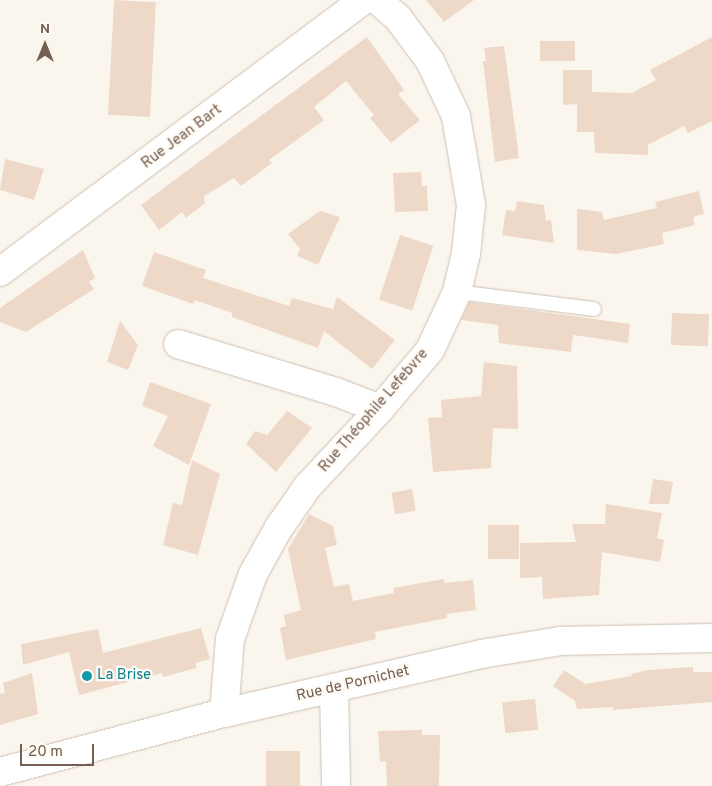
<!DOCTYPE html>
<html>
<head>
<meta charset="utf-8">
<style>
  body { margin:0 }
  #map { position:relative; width:712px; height:786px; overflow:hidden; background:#fbf6ed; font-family:Overpass,sans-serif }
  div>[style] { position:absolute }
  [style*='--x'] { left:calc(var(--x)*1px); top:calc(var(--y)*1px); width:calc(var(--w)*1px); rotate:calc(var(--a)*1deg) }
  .building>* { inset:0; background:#eed8c8; transform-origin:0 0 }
  .roads { filter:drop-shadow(0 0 1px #cdbfb3) drop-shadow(0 0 1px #cdbfb3) }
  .service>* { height:14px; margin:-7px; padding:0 7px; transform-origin:7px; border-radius:7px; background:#fff }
  .minor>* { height:28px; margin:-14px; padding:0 14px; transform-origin:14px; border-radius:14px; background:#fff }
  .secondary>* { height:28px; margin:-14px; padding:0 14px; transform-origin:14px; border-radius:14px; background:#fff }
  .dots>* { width:14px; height:14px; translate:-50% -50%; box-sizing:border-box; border:2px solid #fefaf4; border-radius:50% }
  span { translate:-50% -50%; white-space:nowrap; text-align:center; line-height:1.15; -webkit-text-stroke:4.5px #fefaf4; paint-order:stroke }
  .street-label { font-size:15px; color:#755f52 }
  .culture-label { font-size:15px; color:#0d838f }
  .left { translate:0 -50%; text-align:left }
  .north { position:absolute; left:20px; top:20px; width:50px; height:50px; -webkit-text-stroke:4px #fefaf4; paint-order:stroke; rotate:0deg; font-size:14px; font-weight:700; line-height:20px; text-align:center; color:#755f52 }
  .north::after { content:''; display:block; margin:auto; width:18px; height:22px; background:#755f52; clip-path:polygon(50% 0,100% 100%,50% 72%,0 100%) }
  .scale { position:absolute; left:20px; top:744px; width:74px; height:22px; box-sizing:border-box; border:2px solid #755f52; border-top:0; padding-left:6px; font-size:15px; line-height:18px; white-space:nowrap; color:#755f52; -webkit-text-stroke:4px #fefaf4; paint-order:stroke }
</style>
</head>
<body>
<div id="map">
  <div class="building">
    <div style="left:114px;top:0;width:42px;height:115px;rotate:3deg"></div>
    <div style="clip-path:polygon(426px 0,474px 0,444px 22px)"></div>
    <div style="clip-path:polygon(367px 37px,404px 90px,398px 94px,420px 120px,391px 143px,370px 118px,374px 115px,346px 81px,314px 107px,324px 120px,269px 160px,272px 163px,241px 186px,234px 178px,204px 196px,205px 203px,186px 218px,182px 212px,159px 230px,141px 205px)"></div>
    <div style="clip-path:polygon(712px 37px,712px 121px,688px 133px,684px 126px,648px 145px,648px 155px,595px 153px,594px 132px,577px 132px,577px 104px,563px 105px,563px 70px,592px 70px,592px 92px,632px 93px,656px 80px,650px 70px)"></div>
    <div style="left:575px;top:41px;width:20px;height:35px;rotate:90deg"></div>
    <div style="clip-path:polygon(504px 46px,519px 158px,495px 162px,483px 61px,486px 61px,484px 48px)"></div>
    <div style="clip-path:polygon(5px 159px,44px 169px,34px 200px,0 190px)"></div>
    <div style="clip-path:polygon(421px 172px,422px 186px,427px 186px,428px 211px,395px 212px,393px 173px)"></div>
    <div style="clip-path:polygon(699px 191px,704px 214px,693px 217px,695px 225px,662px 233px,664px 244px,616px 254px,577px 250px,577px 209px,602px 212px,604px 220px,657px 208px,655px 202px)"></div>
    <div style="clip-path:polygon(517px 201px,544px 205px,546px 221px,551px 220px,554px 243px,502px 235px,506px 210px,515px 211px)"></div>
    <div style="clip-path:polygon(320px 211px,340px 217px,318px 265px,297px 256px,300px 249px,288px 234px)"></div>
    <div style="left:400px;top:235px;width:35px;height:68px;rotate:18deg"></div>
    <div style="clip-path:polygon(83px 250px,95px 278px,89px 282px,94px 289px,26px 332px,0 322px,0 308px)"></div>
    <div style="clip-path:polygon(154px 252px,206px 270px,203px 278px,289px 306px,292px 298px,333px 309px,337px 297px,395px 340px,372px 369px,324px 331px,318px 348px,232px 317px,232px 313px,195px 300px,193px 304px,142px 286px)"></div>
    <div style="clip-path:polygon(469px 302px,630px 324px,628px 343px,573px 335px,571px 352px,499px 343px,498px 325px,461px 320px)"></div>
    <div style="left:672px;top:313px;width:37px;height:32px;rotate:2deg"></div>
    <div style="clip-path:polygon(120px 321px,138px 345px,128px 370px,107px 362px)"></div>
    <div style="clip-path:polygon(484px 362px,517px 366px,518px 429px,493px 428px,491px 468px,433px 472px,428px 418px,442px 417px,441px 400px,481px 396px)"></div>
    <div style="clip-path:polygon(150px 382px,211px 404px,189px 465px,153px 446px,168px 416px,142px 406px)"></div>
    <div style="clip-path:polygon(287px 411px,312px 428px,276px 472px,246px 444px,255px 431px,267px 435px)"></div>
    <div style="clip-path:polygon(192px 460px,220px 474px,198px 555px,163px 545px,173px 503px,182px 505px)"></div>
    <div style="clip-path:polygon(653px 479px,673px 482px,669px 504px,649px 504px)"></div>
    <div style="left:412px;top:489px;width:22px;height:21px;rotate:80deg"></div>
    <div style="clip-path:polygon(606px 504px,662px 513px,657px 538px,664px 540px,660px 562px,602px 552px,599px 595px,543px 599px,542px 577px,520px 578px,520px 543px,576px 542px,572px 524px,605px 524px)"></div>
    <div style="clip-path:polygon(309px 514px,333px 526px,337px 545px,325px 548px,334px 587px,349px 584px,353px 601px,394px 593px,393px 588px,444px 579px,444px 583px,473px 580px,476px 610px,447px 614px,447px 618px,375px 632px,376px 639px,286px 660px,280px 628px,286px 626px,284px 615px,301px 610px,288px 549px)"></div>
    <div style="left:488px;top:525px;width:31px;height:34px"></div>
    <div style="clip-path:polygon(201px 628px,210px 659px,196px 663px,196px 668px,163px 677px,162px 673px,79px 695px,69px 652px,23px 665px,21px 644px,98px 629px,103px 653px)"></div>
    <div style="clip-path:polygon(693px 667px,693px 672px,712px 672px,712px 702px,613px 710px,613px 707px,577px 709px,575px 701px,553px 686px,564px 670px,585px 684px,632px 676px,631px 674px,648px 670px)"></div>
    <div style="clip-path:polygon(32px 673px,38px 714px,0 725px,0 694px,5px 693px,3px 683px)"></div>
    <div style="left:535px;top:699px;width:31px;height:33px;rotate:84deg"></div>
    <div style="clip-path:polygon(422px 730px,422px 735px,440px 735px,439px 786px,387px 786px,386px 761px,380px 762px,378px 731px)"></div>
    <div style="left:266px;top:751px;width:34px;height:35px"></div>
  </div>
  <div class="roads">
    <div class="service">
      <div style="--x:457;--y:292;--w:138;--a:7.1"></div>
    </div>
    <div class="minor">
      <div style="--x:0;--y:272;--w:454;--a:-36.8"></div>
      <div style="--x:178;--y:344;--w:165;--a:16.9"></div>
      <div style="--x:336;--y:392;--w:47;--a:21.1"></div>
      <div style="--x:334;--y:688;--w:98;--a:88.8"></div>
      <div style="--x:224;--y:713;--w:74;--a:-85.4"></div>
      <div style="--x:230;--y:639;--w:69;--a:-70.5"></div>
      <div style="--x:253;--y:574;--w:51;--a:-60.9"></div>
      <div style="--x:278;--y:529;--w:52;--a:-55.1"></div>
      <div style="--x:308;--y:486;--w:105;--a:-46.9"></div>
      <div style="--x:380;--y:409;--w:77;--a:-49.7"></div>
      <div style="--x:430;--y:350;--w:64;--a:-65"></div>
      <div style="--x:457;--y:292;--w:39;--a:-77"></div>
      <div style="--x:466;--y:254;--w:49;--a:-84.2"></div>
      <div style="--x:471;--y:205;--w:90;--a:-99.6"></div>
      <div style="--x:456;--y:116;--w:61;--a:-115.3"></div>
      <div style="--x:430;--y:61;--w:54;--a:-126.7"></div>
      <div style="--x:398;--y:18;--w:28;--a:-139"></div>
    </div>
    <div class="secondary">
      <div style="--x:0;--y:772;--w:232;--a:-14.8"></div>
      <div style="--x:224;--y:713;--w:264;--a:-12.9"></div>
      <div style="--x:481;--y:654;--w:80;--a:-9.3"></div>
      <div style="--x:560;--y:641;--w:152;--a:-1.1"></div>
    </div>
  </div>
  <div class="dots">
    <div style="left:87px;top:676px;background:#0f9aa8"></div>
  </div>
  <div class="street-label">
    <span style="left:182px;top:137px;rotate:-37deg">Rue Jean Bart</span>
    <span style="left:374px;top:411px;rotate:-49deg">Rue Théophile Lefebvre</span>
    <span style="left:353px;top:684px;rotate:-13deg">Rue de Pornichet</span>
  </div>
  <div class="culture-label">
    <span class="left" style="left:97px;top:676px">La Brise</span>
  </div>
  <div class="north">N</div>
  <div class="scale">20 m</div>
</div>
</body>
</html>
